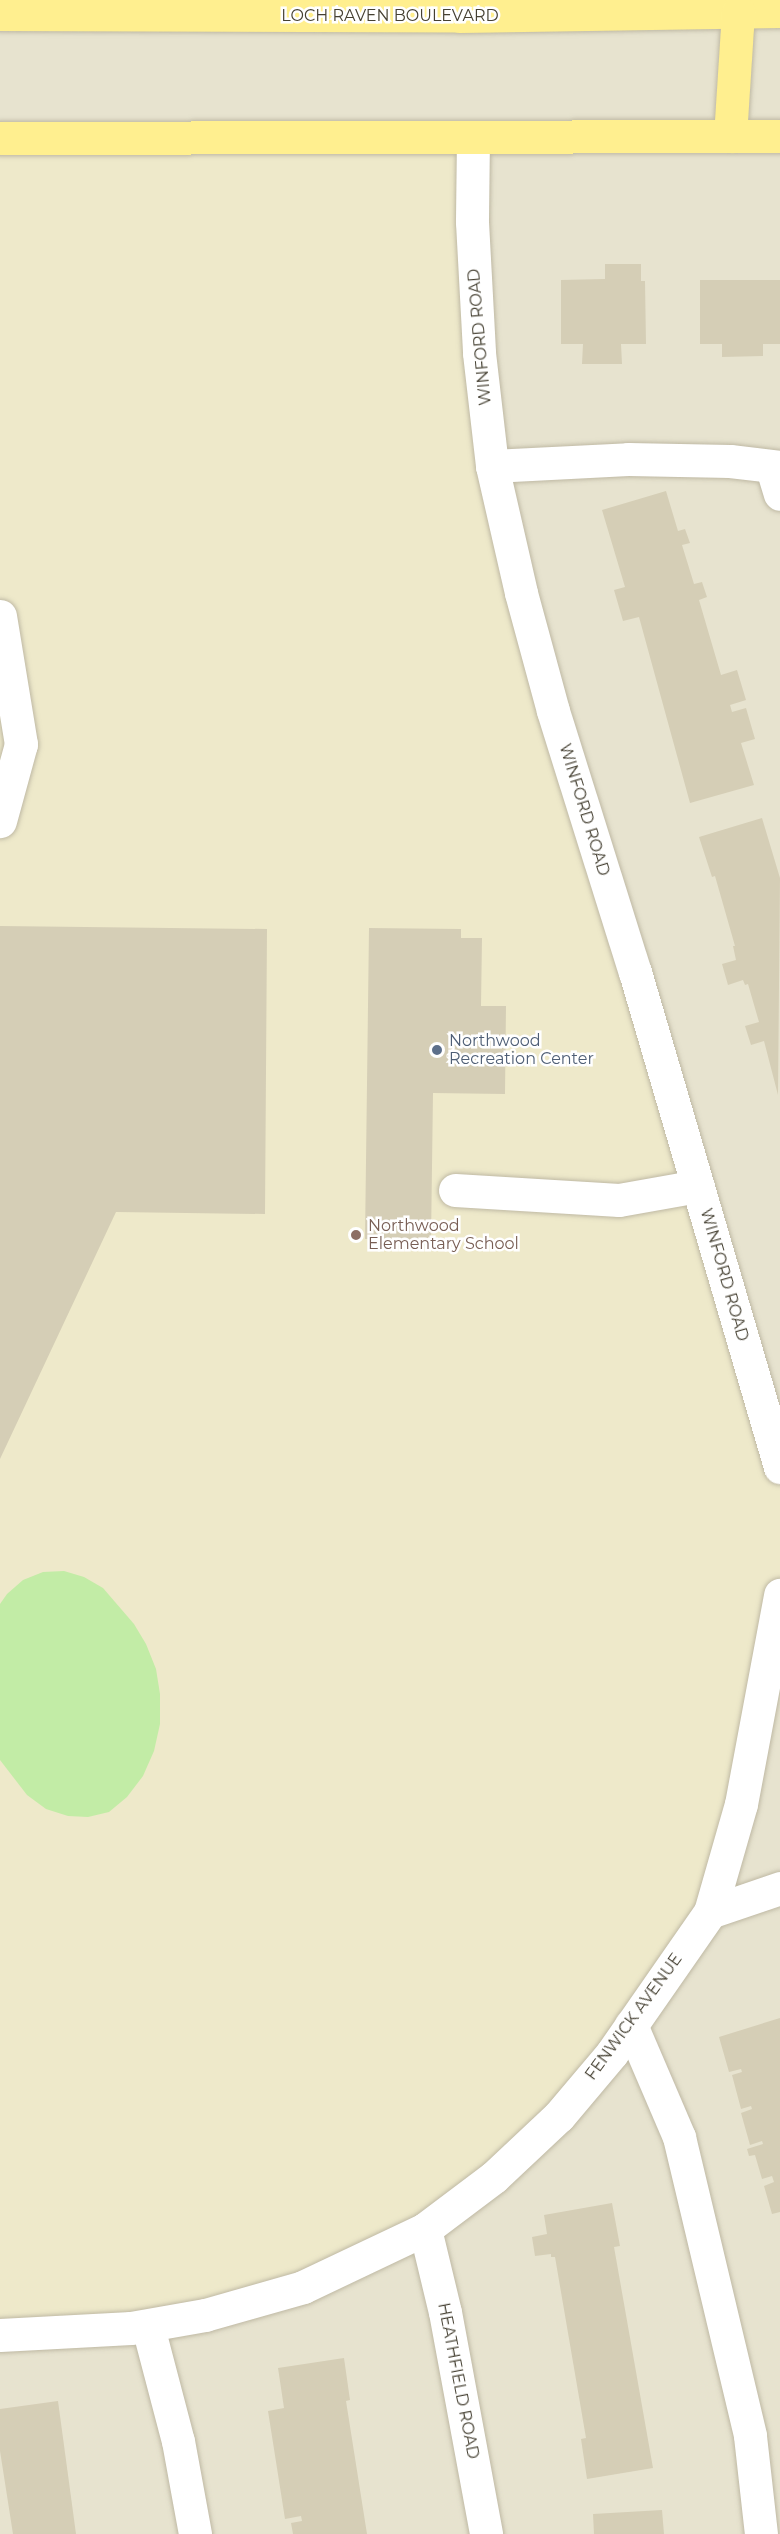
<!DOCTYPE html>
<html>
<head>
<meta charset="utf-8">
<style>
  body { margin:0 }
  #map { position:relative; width:780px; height:2534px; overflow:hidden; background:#f3f0e2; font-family:Montserrat,sans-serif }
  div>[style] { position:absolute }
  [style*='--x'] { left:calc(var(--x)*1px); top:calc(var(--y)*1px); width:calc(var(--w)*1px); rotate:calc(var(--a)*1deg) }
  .residential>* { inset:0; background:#e7e3cf }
  .education>* { inset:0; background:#eee9ca }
  .green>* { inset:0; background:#c2eca6 }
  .building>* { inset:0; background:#d5ceb6 }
  .roads { filter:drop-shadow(0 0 2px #bfb9a4) drop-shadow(0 0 2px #bfb9a4) }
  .minor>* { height:33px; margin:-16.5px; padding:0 16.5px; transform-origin:16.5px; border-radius:16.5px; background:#fff }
  .major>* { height:33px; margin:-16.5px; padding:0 16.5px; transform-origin:16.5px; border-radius:16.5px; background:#ffef8f }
  .dots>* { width:16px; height:16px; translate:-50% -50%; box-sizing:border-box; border:3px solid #fff; border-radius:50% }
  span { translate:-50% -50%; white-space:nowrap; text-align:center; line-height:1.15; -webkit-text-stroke:5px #fff; paint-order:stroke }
  .street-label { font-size:16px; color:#454032 }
  .service-label { font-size:16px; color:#4e5e75 }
  .left { translate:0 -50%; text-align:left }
  .education-label { font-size:16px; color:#785e54 }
</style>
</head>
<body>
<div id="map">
  <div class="residential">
    <div style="clip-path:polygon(0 0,780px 0,780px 1467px,0 138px)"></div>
    <div style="clip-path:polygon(780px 1591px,780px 2534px,0 2534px,0 2331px)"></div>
  </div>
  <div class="education">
    <div style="clip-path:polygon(473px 137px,493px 466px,780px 1467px,780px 1591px,710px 1912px,631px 2025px,425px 2229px,303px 2287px,0 2331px,0 138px)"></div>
  </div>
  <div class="green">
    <div style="clip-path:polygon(64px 1571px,84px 1577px,103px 1588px,134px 1624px,146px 1644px,156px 1669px,160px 1694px,160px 1724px,154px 1751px,143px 1776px,127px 1797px,109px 1812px,88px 1817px,68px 1816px,46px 1809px,27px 1795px,0 1760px,0 1604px,7px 1594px,23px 1580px,43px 1572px)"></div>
  </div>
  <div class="building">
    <div style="clip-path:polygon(605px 264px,641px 264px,641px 281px,645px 281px,646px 344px,621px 344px,622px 364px,582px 364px,583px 344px,561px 344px,561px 280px,605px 279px)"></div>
    <div style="clip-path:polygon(700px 280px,780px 280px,780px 344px,763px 344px,763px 356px,722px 357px,722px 344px,700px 344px)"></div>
    <div style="clip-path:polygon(666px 491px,678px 531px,685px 529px,690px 543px,682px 545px,694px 584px,702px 582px,707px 597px,699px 600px,721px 675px,737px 670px,746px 700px,730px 705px,732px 712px,746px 708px,755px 739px,741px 743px,754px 785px,690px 803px,639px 617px,623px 621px,614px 590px,625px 587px,602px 510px)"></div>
    <div style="clip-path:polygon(762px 818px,780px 878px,778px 1095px,764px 1041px,751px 1045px,745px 1026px,759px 1022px,748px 984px,745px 985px,743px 980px,728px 985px,722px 964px,736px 960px,733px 946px,735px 946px,715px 876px,712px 877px,699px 837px)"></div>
    <div style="clip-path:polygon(0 926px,267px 929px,265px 1214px,116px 1212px,0 1459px)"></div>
    <div style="clip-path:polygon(369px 928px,461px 929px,461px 938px,482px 938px,481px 1006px,506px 1006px,505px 1094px,433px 1093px,431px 1240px,365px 1239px)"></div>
    <div style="clip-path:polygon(780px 2018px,780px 2212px,772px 2214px,764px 2186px,774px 2182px,772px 2176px,762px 2179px,755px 2155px,749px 2156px,747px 2149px,763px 2144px,762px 2141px,750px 2145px,741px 2113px,752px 2109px,751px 2106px,741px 2109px,732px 2075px,742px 2072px,741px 2069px,729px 2072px,719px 2037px)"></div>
    <div style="clip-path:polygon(612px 2203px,620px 2246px,614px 2247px,653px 2468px,587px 2479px,581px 2439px,586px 2438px,555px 2257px,551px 2257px,551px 2254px,535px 2256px,532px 2237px,547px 2234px,544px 2215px)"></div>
    <div style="clip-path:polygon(344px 2358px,350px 2400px,346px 2401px,367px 2534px,293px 2534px,291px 2523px,302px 2521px,301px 2516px,285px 2519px,268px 2411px,284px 2408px,278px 2368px)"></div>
    <div style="clip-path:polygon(58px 2401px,76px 2534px,13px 2534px,0 2451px,0 2409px)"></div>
    <div style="clip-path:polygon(662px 2510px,664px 2534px,594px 2534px,593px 2514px)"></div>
  </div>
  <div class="roads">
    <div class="minor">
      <div style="--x:473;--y:137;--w:85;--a:90.7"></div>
      <div style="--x:472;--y:222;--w:131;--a:86.9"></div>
      <div style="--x:479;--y:353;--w:114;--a:83.4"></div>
      <div style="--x:492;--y:466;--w:130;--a:77.1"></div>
      <div style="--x:521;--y:593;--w:122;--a:74.8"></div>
      <div style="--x:553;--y:711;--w:274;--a:72.6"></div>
      <div style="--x:635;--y:972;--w:516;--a:73.67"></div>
      <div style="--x:492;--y:466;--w:136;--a:-2.9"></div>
      <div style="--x:628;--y:459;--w:102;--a:1.1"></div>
      <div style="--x:730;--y:461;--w:50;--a:6.8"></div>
      <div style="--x:772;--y:468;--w:27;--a:73"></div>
      <div style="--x:0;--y:616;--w:130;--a:80.7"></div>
      <div style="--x:21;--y:744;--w:80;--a:105.3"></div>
      <div style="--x:455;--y:1190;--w:164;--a:3.5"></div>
      <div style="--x:619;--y:1200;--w:80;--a:-10"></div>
      <div style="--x:710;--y:1912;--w:112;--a:-74"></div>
      <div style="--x:741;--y:1804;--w:213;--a:-79.4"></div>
      <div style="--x:631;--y:2025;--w:122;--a:66.8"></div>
      <div style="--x:679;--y:2137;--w:307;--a:76.6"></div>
      <div style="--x:750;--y:2436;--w:99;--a:83.6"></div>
      <div style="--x:425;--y:2229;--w:85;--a:76.5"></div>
      <div style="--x:445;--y:2312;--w:226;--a:79.5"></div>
      <div style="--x:148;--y:2327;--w:118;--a:75.3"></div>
      <div style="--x:178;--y:2441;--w:95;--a:79.6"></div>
      <div style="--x:0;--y:2335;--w:131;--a:-3.1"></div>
      <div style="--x:131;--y:2328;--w:75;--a:-10"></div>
      <div style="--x:205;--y:2315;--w:102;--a:-15.9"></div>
      <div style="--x:303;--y:2287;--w:135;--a:-25.4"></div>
      <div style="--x:425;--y:2229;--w:86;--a:-37"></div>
      <div style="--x:494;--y:2177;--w:89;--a:-43.2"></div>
      <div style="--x:559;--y:2116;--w:82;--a:-49.9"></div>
      <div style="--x:612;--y:2053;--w:172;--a:-55.2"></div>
      <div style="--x:710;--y:1912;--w:74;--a:-18.9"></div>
    </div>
    <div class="major">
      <div style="--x:0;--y:14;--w:459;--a:0.2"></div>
      <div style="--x:459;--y:16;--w:321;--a:-0.9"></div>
      <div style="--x:730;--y:136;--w:125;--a:-86.3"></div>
      <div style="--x:0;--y:138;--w:780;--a:-0.15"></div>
    </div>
  </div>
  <div class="dots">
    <div style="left:437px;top:1050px;background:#5c6f8a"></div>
    <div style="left:356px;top:1235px;background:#8d6e63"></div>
  </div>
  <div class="street-label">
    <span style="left:390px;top:16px">LOCH RAVEN BOULEVARD</span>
    <span style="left:480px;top:337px;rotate:-95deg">WINFORD ROAD</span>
    <span style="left:584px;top:810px;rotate:73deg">WINFORD ROAD</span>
    <span style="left:724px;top:1275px;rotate:74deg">WINFORD ROAD</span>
    <span style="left:634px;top:2017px;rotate:-54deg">FENWICK AVENUE</span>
    <span style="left:458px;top:2381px;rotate:79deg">HEATHFIELD ROAD</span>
  </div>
  <div class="service-label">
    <span class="left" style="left:449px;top:1050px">Northwood<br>Recreation Center</span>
  </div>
  <div class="education-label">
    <span class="left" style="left:368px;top:1235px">Northwood<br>Elementary School</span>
  </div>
</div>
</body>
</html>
